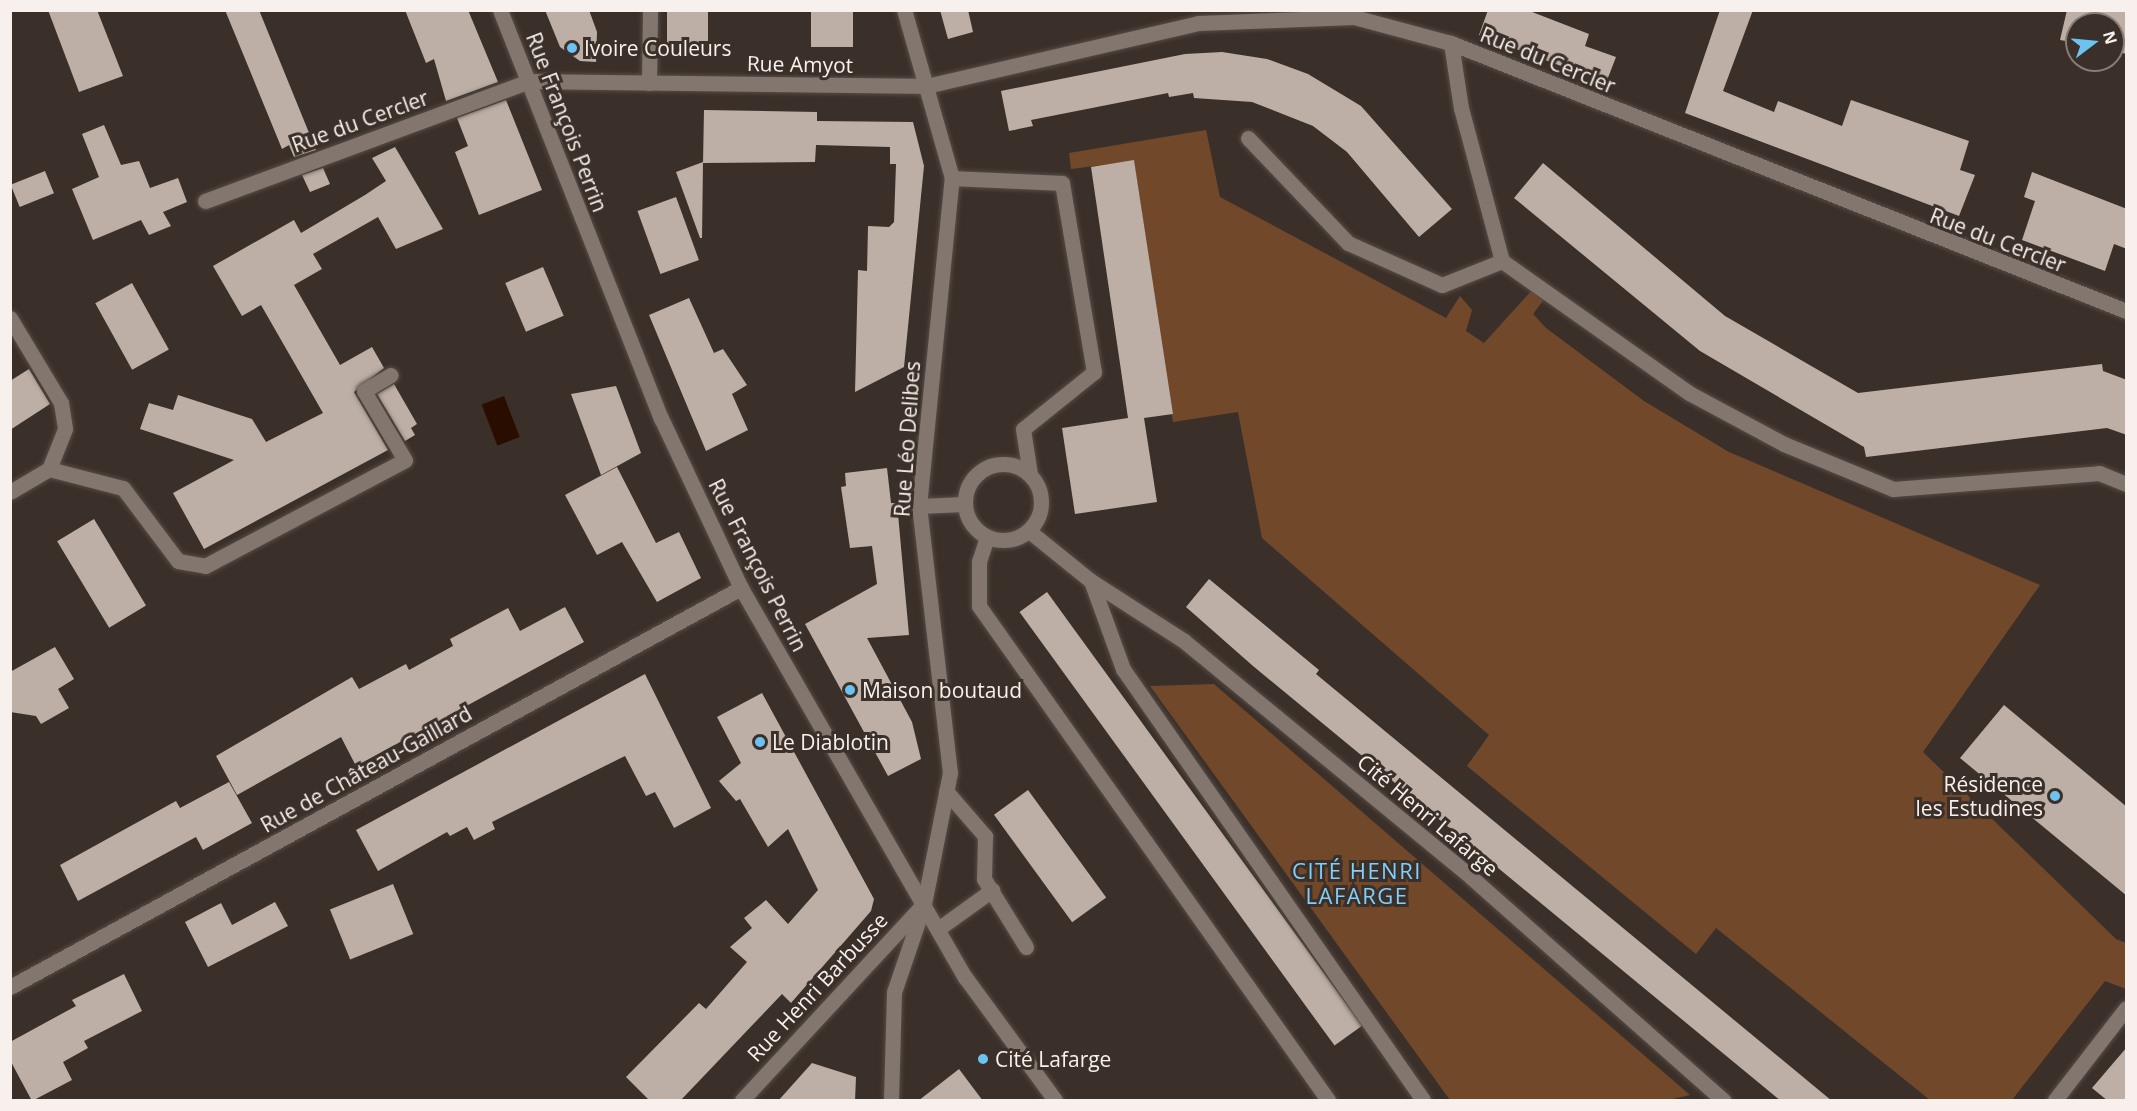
<!DOCTYPE html>
<html>
<head>
<meta charset="utf-8">
<style>
  body { margin:0 }
  #map { position:relative; width:2137px; height:1111px; overflow:hidden; background:#3b3029; font-family:"Open Sans",sans-serif }
  div>[style] { position:absolute }
  [style*='--x'] { left:calc(var(--x)*1px); top:calc(var(--y)*1px); width:calc(var(--w)*1px); rotate:calc(var(--a)*1deg) }
  .green>* { inset:0; background:#72482b }
  .water>* { inset:0; background:#290e00; transform-origin:0 0 }
  .building>* { inset:0; background:#bdafa6; transform-origin:0 0 }
  .roads { filter:drop-shadow(0 0 2px #554c46) drop-shadow(0 0 2px #554c46) }
  .service>* { height:15px; margin:-7.5px; padding:0 7.5px; transform-origin:7.5px; border-radius:7.5px; background:#83766e }
  .minor>* { height:15px; margin:-7.5px; padding:0 7.5px; transform-origin:7.5px; border-radius:7.5px; background:#83766e }
  .minor>.ring { margin:-7.5px; padding:0; box-sizing:content-box; background:none; border:15px solid #83766e; border-radius:50% }
  .secondary>* { height:15px; margin:-7.5px; padding:0 7.5px; transform-origin:7.5px; border-radius:7.5px; background:#83766e }
  .dots>* { width:16px; height:16px; translate:-50% -50%; box-sizing:border-box; border:3px solid #3b3029; border-radius:50% }
  span { translate:-50% -50%; white-space:nowrap; text-align:center; line-height:1.15; -webkit-text-stroke:6px #3b3029; paint-order:stroke }
  .poi-label { font-size:21px; color:#f7f0ec }
  .left { translate:0 -50%; text-align:left }
  .right { translate:-100% -50%; text-align:right }
  .street-label { font-size:21px; color:#f7f0ec }
  .neighbourhood-label { font-size:22px; color:#80cffc; letter-spacing:1.5px }
  .frame { position:absolute; inset:0; border:12px solid #f7f0ec; pointer-events:none }
  .north { position:absolute; left:2065px; top:12px; width:60px; height:60px; box-sizing:border-box; background:#3b3029; border:2px solid #867d77; border-radius:50%; rotate:74deg; font-size:16px; font-weight:700; line-height:24px; text-align:center; color:#f7f0ec }
  .north::after { content:''; display:block; margin:auto; width:21px; height:27px; background:#6cc3f2; clip-path:polygon(50% 0,100% 100%,50% 72%,0 100%) }
</style>
</head>
<body>
<div id="map">
  <div class="green">
    <div style="clip-path:polygon(1206px 130px,1220px 197px,1446px 318px,1460px 296px,1472px 310px,1466px 331px,1484px 343px,1533px 289px,1545px 298px,1533px 314px,1546px 328px,1644px 401px,1729px 452px,2040px 585px,1923px 752px,2116px 939px,2126px 943px,2126px 989px,2105px 981px,2012px 1100px,1930px 1100px,1716px 928px,1696px 954px,1467px 766px,1489px 735px,1262px 538px,1238px 412px,1173px 422px,1134px 161px,1071px 169px,1069px 153px)"></div>
    <div style="clip-path:polygon(1214px 684px,1690px 1095px,1668px 1100px,1450px 1100px,1150px 686px)"></div>
  </div>
  <div class="water">
    <div style="left:504px;top:396px;width:44px;height:24px;rotate:69deg"></div>
  </div>
  <div class="building">
    <div style="clip-path:polygon(48px 10px,97px 10px,123px 76px,79px 92px)"></div>
    <div style="clip-path:polygon(225px 10px,259px 10px,316px 150px,294px 157px,289px 145px,282px 149px)"></div>
    <div style="clip-path:polygon(405px 10px,468px 10px,498px 82px,446px 101px,434px 59px,426px 63px)"></div>
    <div style="clip-path:polygon(545px 10px,589px 10px,597px 32px,596px 62px,580px 61px,560px 47px)"></div>
    <div style="left:667px;top:10px;width:41px;height:39px"></div>
    <div style="left:811px;top:10px;width:42px;height:37px"></div>
    <div style="clip-path:polygon(940px 10px,968px 10px,973px 32px,948px 39px)"></div>
    <div style="clip-path:polygon(1488px 10px,1527px 10px,1589px 34px,1585px 46px,1616px 57px,1606px 83px,1479px 35px)"></div>
    <div style="clip-path:polygon(1720px 10px,1753px 10px,1723px 91px,1774px 112px,1778px 101px,1842px 126px,1851px 100px,1969px 141px,1960px 170px,1975px 175px,1959px 216px,1685px 113px)"></div>
    <div style="clip-path:polygon(2067px 10px,2127px 10px,2127px 54px,2113px 51px,2113px 24px,2077px 24px,2077px 43px,2060px 40px)"></div>
    <div style="clip-path:polygon(1222px 52px,1267px 59px,1308px 74px,1361px 106px,1452px 209px,1419px 237px,1347px 152px,1313px 126px,1252px 102px,1194px 98px,1193px 93px,1169px 97px,1168px 93px,1031px 120px,1033px 126px,1009px 131px,1001px 91px,1185px 54px)"></div>
    <div style="clip-path:polygon(506px 100px,542px 190px,479px 215px,455px 152px,468px 146px,457px 118px)"></div>
    <div style="clip-path:polygon(704px 110px,817px 112px,817px 121px,913px 122px,924px 166px,904px 367px,855px 392px,858px 270px,867px 271px,868px 226px,889px 227px,894px 222px,896px 164px,890px 164px,890px 147px,816px 145px,815px 162px,703px 163px)"></div>
    <div style="clip-path:polygon(104px 125px,121px 165px,139px 161px,150px 188px,178px 178px,187px 202px,163px 212px,171px 226px,149px 235px,141px 220px,93px 240px,72px 189px,99px 177px,82px 134px)"></div>
    <div style="clip-path:polygon(395px 147px,443px 229px,396px 249px,378px 217px,313px 254px,322px 269px,294px 285px,340px 365px,372px 347px,384px 368px,354px 392px,388px 450px,204px 549px,173px 493px,234px 460px,140px 429px,149px 403px,173px 410px,178px 395px,252px 419px,266px 442px,323px 413px,261px 305px,242px 316px,213px 266px,294px 220px,301px 233px,365px 195px,386px 181px,372px 158px)"></div>
    <div style="clip-path:polygon(1134px 160px,1173px 414px,1144px 418px,1157px 502px,1075px 514px,1062px 428px,1128px 418px,1091px 167px)"></div>
    <div style="clip-path:polygon(703px 162px,702px 238px,700px 238px,676px 172px)"></div>
    <div style="clip-path:polygon(1543px 163px,1725px 316px,1858px 393px,2102px 364px,2103px 371px,2127px 380px,2127px 435px,2107px 428px,1866px 457px,1864px 447px,1700px 351px,1514px 198px)"></div>
    <div style="clip-path:polygon(323px 168px,330px 184px,310px 192px,302px 175px)"></div>
    <div style="left:45px;top:171px;width:24px;height:37px;rotate:68deg"></div>
    <div style="clip-path:polygon(2032px 172px,2127px 209px,2127px 249px,2114px 244px,2105px 271px,2022px 240px,2035px 201px,2024px 197px)"></div>
    <div style="left:676px;top:197px;width:67px;height:41px;rotate:70deg"></div>
    <div style="left:543px;top:267px;width:53px;height:41px;rotate:67deg"></div>
    <div style="left:132px;top:283px;width:76px;height:42px;rotate:61deg"></div>
    <div style="clip-path:polygon(689px 298px,714px 353px,723px 349px,747px 385px,732px 394px,748px 430px,706px 451px,649px 315px)"></div>
    <div style="clip-path:polygon(29px 369px,50px 404px,10px 430px,10px 381px)"></div>
    <div style="clip-path:polygon(394px 384px,417px 424px,411px 428px,415px 435px,405px 441px,377px 394px)"></div>
    <div style="clip-path:polygon(616px 386px,641px 453px,601px 475px,571px 394px)"></div>
    <div style="clip-path:polygon(617px 467px,656px 543px,679px 532px,701px 578px,657px 602px,622px 542px,597px 555px,565px 495px)"></div>
    <div style="clip-path:polygon(887px 468px,891px 503px,897px 503px,909px 635px,867px 638px,912px 722px,921px 759px,888px 776px,805px 624px,877px 584px,872px 546px,850px 548px,841px 487px,846px 486px,845px 473px)"></div>
    <div style="left:94px;top:519px;width:101px;height:43px;rotate:59deg"></div>
    <div style="clip-path:polygon(1209px 579px,1319px 670px,1316px 674px,1832px 1101px,1781px 1101px,1253px 666px,1186px 607px)"></div>
    <div style="left:1047px;top:592px;width:536px;height:34px;rotate:54deg"></div>
    <div style="clip-path:polygon(565px 607px,584px 642px,356px 766px,341px 737px,237px 795px,216px 756px,352px 677px,359px 689px,406px 664px,409px 670px,453px 646px,450px 639px,508px 608px,520px 631px)"></div>
    <div style="clip-path:polygon(55px 647px,74px 679px,58px 689px,69px 708px,41px 724px,36px 716px,10px 712px,10px 672px)"></div>
    <div style="clip-path:polygon(645px 674px,711px 808px,674px 828px,655px 792px,646px 796px,625px 756px,492px 822px,495px 829px,474px 840px,467px 827px,450px 836px,447px 832px,378px 871px,356px 830px)"></div>
    <div style="clip-path:polygon(762px 693px,874px 899px,871px 911px,791px 1003px,782px 994px,680px 1101px,650px 1101px,626px 1077px,699px 1003px,706px 1009px,747px 962px,730px 947px,752px 928px,744px 918px,766px 900px,788px 924px,818px 890px,788px 829px,768px 847px,740px 799px,736px 801px,719px 781px,741px 763px,717px 717px)"></div>
    <div style="clip-path:polygon(2004px 705px,2127px 807px,2127px 896px,1960px 758px)"></div>
    <div style="clip-path:polygon(229px 782px,252px 823px,203px 850px,196px 837px,78px 901px,60px 865px,176px 801px,180px 808px)"></div>
    <div style="left:1028px;top:790px;width:133px;height:42px;rotate:54deg"></div>
    <div style="left:393px;top:884px;width:54px;height:68px;rotate:68deg"></div>
    <div style="clip-path:polygon(275px 902px,288px 926px,208px 967px,185px 922px,221px 903px,232px 925px)"></div>
    <div style="clip-path:polygon(124px 974px,142px 1011px,84px 1041px,88px 1048px,63px 1062px,72px 1080px,32px 1101px,10px 1060px,10px 1042px,76px 1006px,72px 1000px)"></div>
    <div style="clip-path:polygon(2127px 1047px,2127px 1101px,2108px 1101px,2092px 1088px)"></div>
    <div style="clip-path:polygon(812px 1063px,856px 1077px,855px 1101px,778px 1101px)"></div>
    <div style="clip-path:polygon(959px 1069px,983px 1101px,918px 1101px)"></div>
  </div>
  <div class="roads">
    <div class="service">
      <div style="--x:1451;--y:43;--w:66;--a:81.3"></div>
      <div style="--x:1461;--y:108;--w:158;--a:75"></div>
      <div style="--x:649;--y:83;--w:73;--a:-89.2"></div>
      <div style="--x:1248;--y:138;--w:145;--a:46.4"></div>
      <div style="--x:1348;--y:243;--w:103;--a:24.1"></div>
      <div style="--x:1442;--y:285;--w:65;--a:-21.8"></div>
      <div style="--x:1502;--y:261;--w:229;--a:35.2"></div>
      <div style="--x:1689;--y:393;--w:108;--a:28.2"></div>
      <div style="--x:1784;--y:444;--w:118;--a:22.4"></div>
      <div style="--x:1893;--y:489;--w:207;--a:-4.4"></div>
      <div style="--x:2099;--y:473;--w:29;--a:22"></div>
      <div style="--x:952;--y:178;--w:110;--a:2.6"></div>
      <div style="--x:1062;--y:183;--w:192;--a:80.4"></div>
      <div style="--x:1094;--y:372;--w:91;--a:141.2"></div>
      <div style="--x:1023;--y:429;--w:46;--a:81.2"></div>
      <div style="--x:49;--y:469;--w:76;--a:14.4"></div>
      <div style="--x:123;--y:488;--w:91;--a:53"></div>
      <div style="--x:178;--y:561;--w:27;--a:10"></div>
      <div style="--x:205;--y:566;--w:226;--a:-27.9"></div>
      <div style="--x:405;--y:460;--w:80;--a:-120.7"></div>
      <div style="--x:364;--y:391;--w:31;--a:-31"></div>
      <div style="--x:987;--y:537;--w:25;--a:108"></div>
      <div style="--x:979;--y:561;--w:45;--a:90"></div>
      <div style="--x:979;--y:606;--w:605;--a:54.76"></div>
      <div style="--x:1091;--y:581;--w:94;--a:70"></div>
      <div style="--x:1123;--y:669;--w:525;--a:55.16"></div>
      <div style="--x:946;--y:791;--w:60;--a:49.1"></div>
      <div style="--x:985;--y:836;--w:43;--a:91.3"></div>
      <div style="--x:984;--y:879;--w:80;--a:58.3"></div>
      <div style="--x:938;--y:929;--w:67;--a:-35.8"></div>
      <div style="--x:2055;--y:1100;--w:116;--a:-52.3"></div>
    </div>
    <div class="minor">
      <div style="--x:205;--y:201;--w:346;--a:-20.3"></div>
      <div style="--x:529;--y:81;--w:397;--a:0.7"></div>
      <div style="--x:926;--y:86;--w:279;--a:-13"></div>
      <div style="--x:1198;--y:23;--w:156;--a:-2.2"></div>
      <div style="--x:1354;--y:17;--w:100;--a:15"></div>
      <div style="--x:1451;--y:43;--w:726;--a:21.65"></div>
      <div style="--x:10;--y:318;--w:99;--a:59"></div>
      <div style="--x:61;--y:403;--w:26;--a:81"></div>
      <div style="--x:65;--y:429;--w:43;--a:111.8"></div>
      <div style="--x:49;--y:469;--w:45;--a:149.5"></div>
      <div class="ring" style="left:965px;top:464px;width:61px;height:61px"></div>
      <div style="--x:919;--y:506;--w:45;--a:-2.5"></div>
      <div style="--x:1029;--y:531;--w:80;--a:38.9"></div>
      <div style="--x:1091;--y:581;--w:111;--a:32.8"></div>
      <div style="--x:1184;--y:641;--w:372;--a:39.4"></div>
      <div style="--x:1471;--y:877;--w:337;--a:41.5"></div>
      <div style="--x:10;--y:987;--w:833;--a:-28.63"></div>
      <div style="--x:742;--y:1100;--w:263;--a:-47.2"></div>
      <div style="--x:891;--y:1100;--w:108;--a:-88.4"></div>
      <div style="--x:894;--y:992;--w:93;--a:-71.2"></div>
      <div style="--x:924;--y:904;--w:134;--a:-78.8"></div>
      <div style="--x:950;--y:773;--w:269;--a:-96.6"></div>
      <div style="--x:919;--y:506;--w:330;--a:-84.3"></div>
      <div style="--x:952;--y:178;--w:175;--a:-105.9"></div>
    </div>
    <div class="secondary">
      <div style="--x:500;--y:10;--w:439;--a:68.5"></div>
      <div style="--x:661;--y:418;--w:188;--a:64.8"></div>
      <div style="--x:741;--y:588;--w:449;--a:60.1"></div>
      <div style="--x:965;--y:977;--w:152;--a:53.8"></div>
    </div>
  </div>
  <div class="dots">
    <div style="left:572px;top:48px;background:#6cc3f2"></div>
    <div style="left:850px;top:690px;background:#6cc3f2"></div>
    <div style="left:760px;top:742px;background:#6cc3f2"></div>
    <div style="left:2055px;top:796px;background:#6cc3f2"></div>
    <div style="left:983px;top:1059px;background:#6cc3f2"></div>
  </div>
  <div class="poi-label">
    <span class="left" style="left:584px;top:48px">Ivoire Couleurs</span>
    <span class="left" style="left:862px;top:690px">Maison boutaud</span>
    <span class="left" style="left:772px;top:742px">Le Diablotin</span>
    <span class="right" style="left:2043px;top:796px">Résidence<br>les Estudines</span>
    <span class="left" style="left:995px;top:1059px">Cité Lafarge</span>
  </div>
  <div class="street-label">
    <span style="left:1548px;top:60px;rotate:22deg">Rue du Cercler</span>
    <span style="left:800px;top:64px;rotate:1deg">Rue Amyot</span>
    <span style="left:360px;top:121px;rotate:-20deg">Rue du Cercler</span>
    <span style="left:567px;top:122px;rotate:69deg">Rue François Perrin</span>
    <span style="left:1998px;top:240px;rotate:21deg">Rue du Cercler</span>
    <span style="left:907px;top:439px;rotate:-86deg">Rue Léo Delibes</span>
    <span style="left:758px;top:565px;rotate:63deg">Rue François Perrin</span>
    <span style="left:366px;top:769px;rotate:-29deg">Rue de Château-Gaillard</span>
    <span style="left:1428px;top:815px;rotate:40deg">Cité Henri Lafarge</span>
    <span style="left:817px;top:987px;rotate:-47deg">Rue Henri Barbusse</span>
  </div>
  <div class="neighbourhood-label">
    <span style="left:1357px;top:883px">CITÉ HENRI<br>LAFARGE</span>
  </div>
  <div class="frame"></div>
  <div class="north">N</div>
</div>
</body>
</html>
